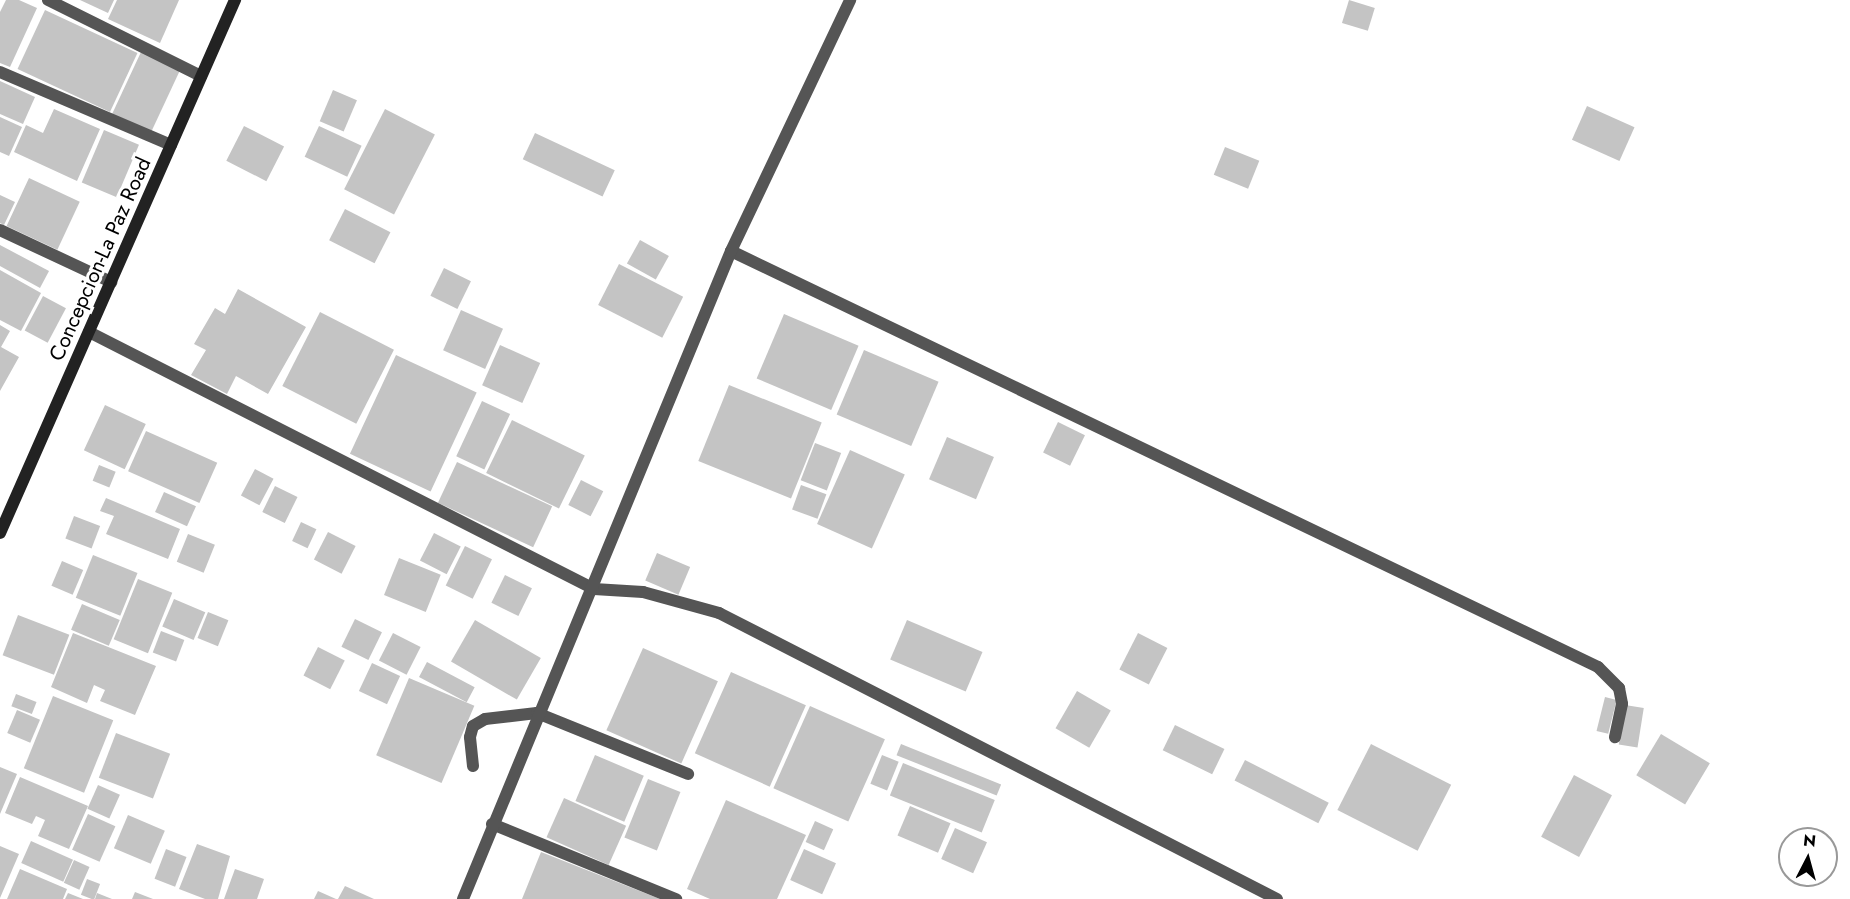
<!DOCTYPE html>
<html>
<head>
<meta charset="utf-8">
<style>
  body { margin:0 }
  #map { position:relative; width:1850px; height:899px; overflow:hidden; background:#fff; font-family:Jost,sans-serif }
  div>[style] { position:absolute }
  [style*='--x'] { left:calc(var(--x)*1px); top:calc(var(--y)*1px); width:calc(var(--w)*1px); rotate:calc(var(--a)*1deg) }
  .building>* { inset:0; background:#c4c4c4; transform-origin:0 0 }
  .lane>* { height:12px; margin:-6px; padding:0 6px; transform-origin:6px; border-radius:6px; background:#555 }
  .street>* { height:12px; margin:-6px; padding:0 6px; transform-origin:6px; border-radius:6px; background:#555 }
  .secondary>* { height:12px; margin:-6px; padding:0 6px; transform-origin:6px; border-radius:6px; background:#222 }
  span { translate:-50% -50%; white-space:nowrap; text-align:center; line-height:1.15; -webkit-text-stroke:6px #fff; paint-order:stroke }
  .street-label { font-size:21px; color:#000 }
  .north { position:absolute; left:1778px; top:827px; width:60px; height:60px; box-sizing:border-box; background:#fff; border:2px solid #999; border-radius:50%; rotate:6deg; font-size:16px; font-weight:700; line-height:24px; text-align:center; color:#000 }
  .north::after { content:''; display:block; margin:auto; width:21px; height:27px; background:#000; clip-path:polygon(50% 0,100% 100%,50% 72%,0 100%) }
</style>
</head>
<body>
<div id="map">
  <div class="building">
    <div style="clip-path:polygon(6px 0,19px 0,37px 8px,10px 67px,0 63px,0 12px)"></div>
    <div style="clip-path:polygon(80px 0,114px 0,108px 13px)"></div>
    <div style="clip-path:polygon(117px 0,179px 0,160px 43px,108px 19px)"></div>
    <div style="left:1349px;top:0;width:27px;height:24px;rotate:17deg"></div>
    <div style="left:45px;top:10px;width:102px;height:65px;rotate:25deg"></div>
    <div style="left:141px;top:52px;width:43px;height:72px;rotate:25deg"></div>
    <div style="clip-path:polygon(0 81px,35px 97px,23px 124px,0 114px)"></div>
    <div style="left:333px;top:90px;width:26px;height:34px;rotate:23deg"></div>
    <div style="left:1587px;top:106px;width:52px;height:37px;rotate:24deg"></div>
    <div style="clip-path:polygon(54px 109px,100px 129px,77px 181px,14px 152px,26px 125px,43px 133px)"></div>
    <div style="left:385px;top:109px;width:56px;height:90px;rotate:27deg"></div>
    <div style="clip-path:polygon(0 117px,22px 127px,9px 156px,0 152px)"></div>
    <div style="left:244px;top:126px;width:45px;height:39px;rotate:27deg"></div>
    <div style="left:319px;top:126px;width:47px;height:34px;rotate:25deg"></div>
    <div style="left:104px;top:130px;width:38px;height:57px;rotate:23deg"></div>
    <div style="left:535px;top:133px;width:88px;height:29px;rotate:25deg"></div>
    <div style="left:1225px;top:147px;width:37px;height:30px;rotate:22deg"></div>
    <div style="left:29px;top:178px;width:56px;height:53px;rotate:25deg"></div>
    <div style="clip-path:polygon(0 195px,15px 202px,4px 225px,0 223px)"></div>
    <div style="left:345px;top:209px;width:51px;height:35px;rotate:27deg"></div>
    <div style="left:640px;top:240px;width:33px;height:27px;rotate:29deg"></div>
    <div style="clip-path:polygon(0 245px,49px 271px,40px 288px,0 266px)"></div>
    <div style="left:619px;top:264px;width:72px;height:46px;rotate:27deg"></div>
    <div style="left:444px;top:268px;width:30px;height:31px;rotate:26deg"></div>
    <div style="clip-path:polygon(0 270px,41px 293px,21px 331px,0 320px)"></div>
    <div style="clip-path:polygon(238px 289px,306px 327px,268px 394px,236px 376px,227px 394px,191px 375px,206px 350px,194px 344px,215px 308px,225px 314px)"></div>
    <div style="left:43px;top:296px;width:26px;height:39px;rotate:28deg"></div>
    <div style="left:461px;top:310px;width:46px;height:44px;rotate:24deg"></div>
    <div style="left:320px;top:312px;width:83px;height:83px;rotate:27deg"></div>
    <div style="left:784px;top:314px;width:81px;height:70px;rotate:23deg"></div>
    <div style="clip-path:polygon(0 325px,10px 331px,1px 347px,19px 357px,0 391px)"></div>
    <div style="left:500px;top:345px;width:44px;height:44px;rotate:24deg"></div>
    <div style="left:864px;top:350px;width:81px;height:70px;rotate:23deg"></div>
    <div style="left:396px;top:355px;width:89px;height:109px;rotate:25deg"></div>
    <div style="left:729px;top:385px;width:100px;height:82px;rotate:22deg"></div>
    <div style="left:482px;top:401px;width:31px;height:61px;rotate:25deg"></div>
    <div style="left:105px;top:405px;width:45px;height:50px;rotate:25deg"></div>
    <div style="left:512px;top:420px;width:81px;height:59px;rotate:26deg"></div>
    <div style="left:1058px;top:422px;width:30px;height:34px;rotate:26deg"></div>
    <div style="left:146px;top:431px;width:78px;height:44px;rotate:24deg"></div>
    <div style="left:947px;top:437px;width:51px;height:46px;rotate:23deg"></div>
    <div style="left:815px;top:443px;width:28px;height:40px;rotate:21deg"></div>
    <div style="left:850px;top:450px;width:60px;height:81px;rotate:24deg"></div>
    <div style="left:457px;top:462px;width:105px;height:45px;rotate:25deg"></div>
    <div style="left:99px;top:465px;width:18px;height:17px;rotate:22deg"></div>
    <div style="left:255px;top:469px;width:21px;height:30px;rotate:28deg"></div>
    <div style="left:581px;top:480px;width:25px;height:28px;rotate:27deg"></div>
    <div style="left:801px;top:485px;width:27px;height:26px;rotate:20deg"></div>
    <div style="left:275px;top:486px;width:25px;height:29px;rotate:26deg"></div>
    <div style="left:164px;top:492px;width:35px;height:22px;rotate:24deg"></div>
    <div style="clip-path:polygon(106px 498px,180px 529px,168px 559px,106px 534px,114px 516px,100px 511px)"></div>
    <div style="left:74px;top:516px;width:28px;height:24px;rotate:21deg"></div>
    <div style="left:301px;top:522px;width:17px;height:21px;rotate:25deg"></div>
    <div style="left:328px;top:532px;width:31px;height:31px;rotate:27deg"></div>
    <div style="left:434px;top:533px;width:30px;height:31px;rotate:27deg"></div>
    <div style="left:188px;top:534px;width:29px;height:30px;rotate:22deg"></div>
    <div style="left:465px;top:546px;width:30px;height:44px;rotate:26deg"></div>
    <div style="left:657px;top:553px;width:36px;height:30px;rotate:23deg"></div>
    <div style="left:93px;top:555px;width:48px;height:46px;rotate:22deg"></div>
    <div style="left:399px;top:558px;width:45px;height:40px;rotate:22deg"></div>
    <div style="left:62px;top:561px;width:23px;height:27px;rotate:23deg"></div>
    <div style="left:505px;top:575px;width:30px;height:31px;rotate:26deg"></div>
    <div style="left:138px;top:579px;width:37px;height:65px;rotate:22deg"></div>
    <div style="left:174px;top:599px;width:34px;height:30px;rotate:23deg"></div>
    <div style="left:82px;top:604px;width:41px;height:28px;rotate:23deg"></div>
    <div style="left:208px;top:612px;width:22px;height:28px;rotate:22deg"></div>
    <div style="left:18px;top:615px;width:55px;height:43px;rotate:21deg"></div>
    <div style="left:355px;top:619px;width:30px;height:31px;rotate:26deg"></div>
    <div style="left:475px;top:620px;width:76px;height:48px;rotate:30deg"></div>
    <div style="left:907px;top:620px;width:82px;height:43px;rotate:23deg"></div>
    <div style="left:161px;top:631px;width:25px;height:23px;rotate:21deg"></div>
    <div style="clip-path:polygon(73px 633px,156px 666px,135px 715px,100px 701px,105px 690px,94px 685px,87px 703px,51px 687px)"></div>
    <div style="left:393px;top:633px;width:31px;height:31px;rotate:27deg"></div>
    <div style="left:1138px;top:633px;width:33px;height:41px;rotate:27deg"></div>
    <div style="left:318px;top:647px;width:30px;height:32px;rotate:27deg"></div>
    <div style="left:643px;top:648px;width:82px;height:90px;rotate:24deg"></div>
    <div style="left:427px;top:662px;width:54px;height:17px;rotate:28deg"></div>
    <div style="left:372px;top:663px;width:31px;height:31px;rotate:25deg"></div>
    <div style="left:731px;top:672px;width:82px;height:89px;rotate:24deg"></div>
    <div style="left:409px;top:678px;width:71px;height:84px;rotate:23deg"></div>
    <div style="left:1077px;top:691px;width:39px;height:43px;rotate:30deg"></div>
    <div style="left:16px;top:694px;width:22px;height:13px;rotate:21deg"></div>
    <div style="left:53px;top:696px;width:65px;height:78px;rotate:22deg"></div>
    <div style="left:1605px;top:697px;width:12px;height:35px;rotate:14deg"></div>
    <div style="left:1625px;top:705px;width:19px;height:40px;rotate:9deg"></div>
    <div style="left:810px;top:706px;width:82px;height:90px;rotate:24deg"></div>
    <div style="left:17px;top:710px;width:25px;height:25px;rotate:23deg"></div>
    <div style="left:1175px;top:725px;width:55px;height:28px;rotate:26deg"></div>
    <div style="left:116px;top:733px;width:58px;height:48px;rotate:21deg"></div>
    <div style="left:1661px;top:734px;width:57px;height:48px;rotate:31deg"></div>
    <div style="left:901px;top:744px;width:108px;height:12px;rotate:22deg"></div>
    <div style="left:1371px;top:744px;width:90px;height:74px;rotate:27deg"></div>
    <div style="left:595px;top:755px;width:53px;height:50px;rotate:23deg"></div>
    <div style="left:882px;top:755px;width:18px;height:31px;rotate:22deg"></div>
    <div style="left:1245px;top:760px;width:94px;height:23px;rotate:27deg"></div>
    <div style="left:903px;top:763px;width:99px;height:35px;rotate:22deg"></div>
    <div style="clip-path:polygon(0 767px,17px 774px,0 814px)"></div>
    <div style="left:1574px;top:775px;width:43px;height:70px;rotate:28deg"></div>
    <div style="clip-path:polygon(20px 777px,88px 806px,69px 849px,38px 836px,45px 820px,36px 816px,32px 824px,5px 813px)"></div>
    <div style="left:648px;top:779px;width:35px;height:63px;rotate:22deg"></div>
    <div style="left:98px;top:785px;width:24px;height:26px;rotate:24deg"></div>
    <div style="left:564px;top:798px;width:68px;height:43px;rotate:24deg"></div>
    <div style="clip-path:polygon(726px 800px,806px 835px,777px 899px,710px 899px,687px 889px)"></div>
    <div style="left:910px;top:806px;width:44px;height:32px;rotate:23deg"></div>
    <div style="left:88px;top:814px;width:30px;height:39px;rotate:24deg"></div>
    <div style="left:128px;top:815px;width:40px;height:36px;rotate:23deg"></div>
    <div style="left:815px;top:821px;width:20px;height:23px;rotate:24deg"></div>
    <div style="left:955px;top:828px;width:35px;height:34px;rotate:24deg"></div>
    <div style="left:31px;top:841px;width:46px;height:24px;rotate:24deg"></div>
    <div style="clip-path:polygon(197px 844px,230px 856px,218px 899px,205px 899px,179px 889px)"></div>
    <div style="clip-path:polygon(0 846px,19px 854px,0 898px)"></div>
    <div style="left:166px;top:849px;width:22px;height:32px;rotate:21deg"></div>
    <div style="left:804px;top:849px;width:35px;height:34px;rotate:24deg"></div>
    <div style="clip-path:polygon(541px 852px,660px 899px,522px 899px)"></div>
    <div style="left:74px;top:860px;width:17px;height:25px;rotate:24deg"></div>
    <div style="clip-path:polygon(20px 869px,67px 889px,63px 899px,7px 899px)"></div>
    <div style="clip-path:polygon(235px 869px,264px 879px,257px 899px,224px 899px)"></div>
    <div style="left:87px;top:879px;width:14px;height:17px;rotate:21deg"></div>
    <div style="clip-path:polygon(345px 886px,374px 899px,338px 899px)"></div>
    <div style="clip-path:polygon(318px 891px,336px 899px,314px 899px)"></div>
    <div style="clip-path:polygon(135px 892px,153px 899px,132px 899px)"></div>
    <div style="clip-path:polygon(68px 893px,83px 899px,65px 899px)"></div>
    <div style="clip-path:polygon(97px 893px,112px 899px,95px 899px)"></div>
  </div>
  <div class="lane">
    <div style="--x:48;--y:0;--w:171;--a:26.4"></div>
    <div style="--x:0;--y:72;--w:186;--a:23.1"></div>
    <div style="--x:0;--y:230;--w:123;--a:25.1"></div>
    <div style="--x:473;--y:766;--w:29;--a:-96"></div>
    <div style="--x:470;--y:737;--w:11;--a:-75"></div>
    <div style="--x:473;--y:726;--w:14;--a:-30"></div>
    <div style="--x:485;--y:719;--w:52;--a:-6.6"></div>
    <div style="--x:537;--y:713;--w:163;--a:22"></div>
    <div style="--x:492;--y:824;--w:199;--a:22.2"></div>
  </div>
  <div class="street">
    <div style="--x:731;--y:251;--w:962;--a:25.63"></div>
    <div style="--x:1598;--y:667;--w:30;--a:45"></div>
    <div style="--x:1619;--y:688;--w:16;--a:79"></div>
    <div style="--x:1622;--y:704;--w:34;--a:102"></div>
    <div style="--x:89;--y:332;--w:567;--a:26.97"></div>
    <div style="--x:594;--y:589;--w:49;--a:3.5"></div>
    <div style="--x:643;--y:592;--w:79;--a:15.4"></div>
    <div style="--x:719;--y:613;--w:627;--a:27.14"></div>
    <div style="--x:463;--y:899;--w:701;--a:-67.53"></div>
    <div style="--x:731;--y:251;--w:278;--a:-64.6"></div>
  </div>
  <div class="secondary">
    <div style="--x:0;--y:533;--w:583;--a:-66.21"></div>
  </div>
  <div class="street-label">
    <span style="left:100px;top:259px;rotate:-66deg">Concepcion-La Paz Road</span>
  </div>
  <div class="north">N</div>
</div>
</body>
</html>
